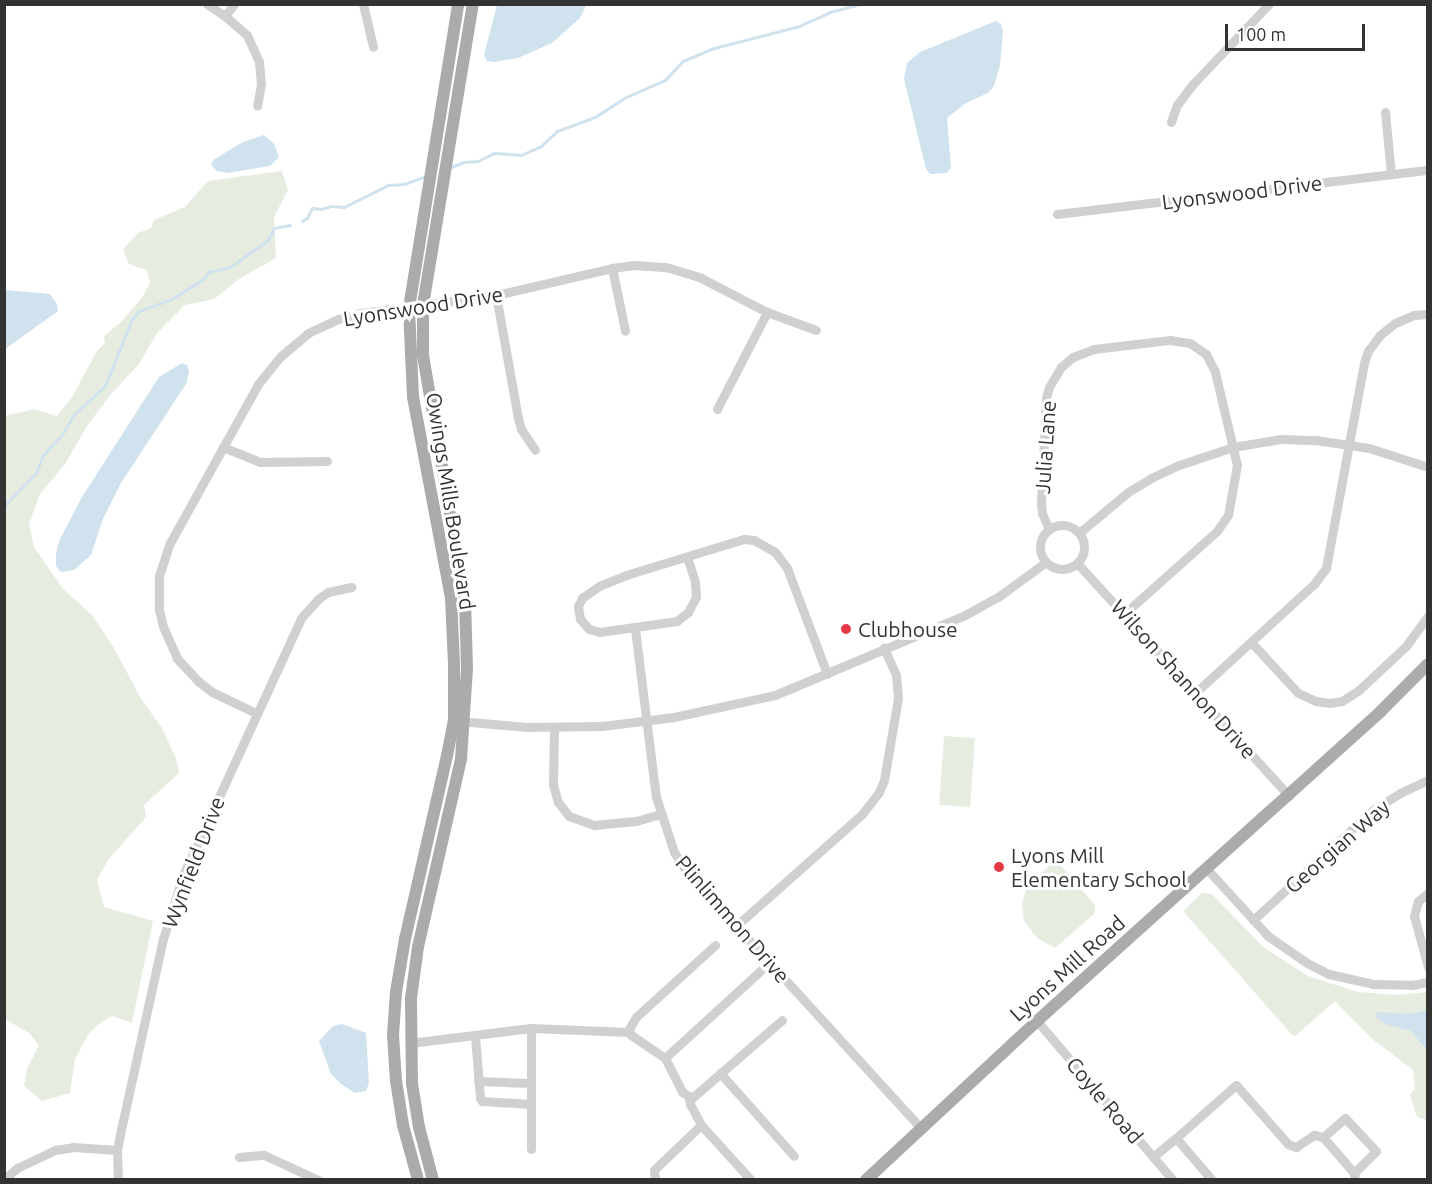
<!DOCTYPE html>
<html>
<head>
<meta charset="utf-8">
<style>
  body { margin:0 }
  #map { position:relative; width:1432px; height:1184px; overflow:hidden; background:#fff; font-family:Ubuntu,sans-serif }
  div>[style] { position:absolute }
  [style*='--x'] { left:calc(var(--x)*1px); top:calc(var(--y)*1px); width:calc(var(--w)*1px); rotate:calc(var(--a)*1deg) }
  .green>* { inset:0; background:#e6ecdf; transform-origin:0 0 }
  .water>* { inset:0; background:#cfe2ee }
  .stream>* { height:3px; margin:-1.5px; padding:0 1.5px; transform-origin:1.5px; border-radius:1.5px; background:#cfe2ee }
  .minor>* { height:9px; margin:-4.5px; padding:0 4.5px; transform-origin:4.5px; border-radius:4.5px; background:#d0d0d0 }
  .minor>.ring { margin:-4.5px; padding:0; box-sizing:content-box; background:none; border:9px solid #d0d0d0; border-radius:50% }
  .major>* { height:12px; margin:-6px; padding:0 6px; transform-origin:6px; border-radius:6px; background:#ababab }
  .dots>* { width:16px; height:16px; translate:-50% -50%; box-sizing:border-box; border:3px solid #fff; border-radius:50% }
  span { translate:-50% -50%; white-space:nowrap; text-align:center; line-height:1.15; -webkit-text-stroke:6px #fff; paint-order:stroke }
  .street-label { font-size:21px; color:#333 }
  .poi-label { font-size:21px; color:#333 }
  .left { translate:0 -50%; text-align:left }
  .frame { position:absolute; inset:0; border:6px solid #333; pointer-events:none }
  .scale { position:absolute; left:1225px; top:24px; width:140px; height:27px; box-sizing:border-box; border:3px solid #333; border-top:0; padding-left:8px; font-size:18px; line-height:21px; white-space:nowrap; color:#333; -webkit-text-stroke:4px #fff; paint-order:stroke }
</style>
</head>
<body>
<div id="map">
  <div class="green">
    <div style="clip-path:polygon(282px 171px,288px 190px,274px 217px,276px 258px,239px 279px,214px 299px,185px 305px,157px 333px,139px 364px,111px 394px,87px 426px,65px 464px,40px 494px,29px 524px,34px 547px,63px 589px,92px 615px,114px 648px,140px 697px,163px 730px,176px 759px,179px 773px,144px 805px,146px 817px,108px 860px,97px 880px,104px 907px,153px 921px,132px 1023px,112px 1016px,100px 1023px,89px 1033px,75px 1059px,70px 1093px,42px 1101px,24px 1086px,27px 1069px,39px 1045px,29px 1033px,5px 1019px,5px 416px,34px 409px,57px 416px,71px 399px,97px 351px,105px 343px,104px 336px,121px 322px,144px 295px,150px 282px,147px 270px,129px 264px,123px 249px,138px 233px,151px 228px,154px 220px,185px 207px,208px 181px)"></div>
    <div style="left:944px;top:736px;width:31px;height:69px;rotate:4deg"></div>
    <div style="clip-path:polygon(1056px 860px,1095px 905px,1094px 914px,1055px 948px,1038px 939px,1024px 921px,1022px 904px,1027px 886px)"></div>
    <div style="clip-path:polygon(1202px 893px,1212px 894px,1263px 947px,1308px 976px,1358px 992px,1397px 995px,1427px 992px,1427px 1120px,1417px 1117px,1410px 1095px,1415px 1089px,1413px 1070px,1371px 1038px,1335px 1001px,1294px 1037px,1183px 911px)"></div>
  </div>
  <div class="water">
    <div style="clip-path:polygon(497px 5px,585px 4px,585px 8px,580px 18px,552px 43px,518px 58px,494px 62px,487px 61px,484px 55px)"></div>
    <div style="clip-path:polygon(996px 21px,1001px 24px,1003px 31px,1000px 65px,994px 86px,988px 93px,966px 103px,947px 118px,951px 168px,947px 173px,930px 174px,926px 169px,904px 79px,907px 63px,920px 52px)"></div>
    <div style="clip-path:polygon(264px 135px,274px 144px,279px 157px,270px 166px,227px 173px,217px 171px,211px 165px,213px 160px,243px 142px)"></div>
    <div style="clip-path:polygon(5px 290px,50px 294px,57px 304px,58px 311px,5px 349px)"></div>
    <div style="clip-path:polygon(182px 363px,187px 365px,189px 372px,186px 384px,121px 483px,103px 519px,91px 555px,74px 570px,61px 572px,56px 566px,56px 554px,59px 541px,82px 497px,159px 377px)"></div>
    <div style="clip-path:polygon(1427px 1010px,1427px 1050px,1411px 1031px,1386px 1024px,1376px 1017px,1377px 1012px,1410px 1014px)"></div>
    <div style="clip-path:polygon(342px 1024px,366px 1033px,369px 1083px,366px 1091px,355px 1093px,341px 1084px,331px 1074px,319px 1041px,333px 1026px)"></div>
  </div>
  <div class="stream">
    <div style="--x:449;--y:168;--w:16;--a:-22"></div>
    <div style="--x:464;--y:162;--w:14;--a:-4"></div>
    <div style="--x:478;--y:161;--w:18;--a:-27"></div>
    <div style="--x:494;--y:153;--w:27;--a:4"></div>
    <div style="--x:521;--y:155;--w:22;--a:-24"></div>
    <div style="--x:541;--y:146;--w:22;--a:-43"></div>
    <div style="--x:557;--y:131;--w:40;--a:-20.2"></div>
    <div style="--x:595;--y:117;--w:35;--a:-33"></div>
    <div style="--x:624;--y:98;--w:45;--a:-23.7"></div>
    <div style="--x:665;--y:80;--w:26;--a:-47"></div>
    <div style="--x:683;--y:61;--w:34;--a:-23"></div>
    <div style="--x:714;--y:48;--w:88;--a:-14.5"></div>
    <div style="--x:799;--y:26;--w:34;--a:-24"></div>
    <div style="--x:830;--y:12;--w:31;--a:-15"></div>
    <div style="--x:302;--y:221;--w:6;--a:-31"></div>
    <div style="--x:307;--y:218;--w:11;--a:-63"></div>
    <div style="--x:312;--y:208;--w:9;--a:6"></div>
    <div style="--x:321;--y:209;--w:10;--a:-17"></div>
    <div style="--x:331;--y:206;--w:13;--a:4"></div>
    <div style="--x:344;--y:207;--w:49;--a:-26.6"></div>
    <div style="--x:388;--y:185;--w:16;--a:-4"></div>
    <div style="--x:404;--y:184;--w:23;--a:-20"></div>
    <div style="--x:4;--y:506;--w:46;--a:-45.9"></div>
    <div style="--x:36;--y:473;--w:19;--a:-69"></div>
    <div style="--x:43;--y:455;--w:26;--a:-47"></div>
    <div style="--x:61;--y:436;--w:26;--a:-59"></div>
    <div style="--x:74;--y:414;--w:42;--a:-42.1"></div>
    <div style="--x:105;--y:386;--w:72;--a:-68.1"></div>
    <div style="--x:132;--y:319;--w:11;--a:-49"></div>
    <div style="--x:139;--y:311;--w:33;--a:-20"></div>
    <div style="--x:170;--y:300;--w:38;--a:-32"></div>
    <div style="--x:202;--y:280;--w:11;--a:-49"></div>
    <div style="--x:209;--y:272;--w:22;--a:-13"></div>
    <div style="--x:230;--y:267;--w:47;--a:-35.4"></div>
    <div style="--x:268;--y:240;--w:13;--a:-63"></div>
    <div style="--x:274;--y:228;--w:16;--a:-11"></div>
  </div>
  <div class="minor">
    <div style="--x:207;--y:4;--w:22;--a:34"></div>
    <div style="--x:225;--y:16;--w:15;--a:-53"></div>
    <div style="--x:363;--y:4;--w:44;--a:76.9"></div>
    <div style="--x:225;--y:16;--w:29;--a:41"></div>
    <div style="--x:247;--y:35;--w:30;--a:66"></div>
    <div style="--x:259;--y:62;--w:22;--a:85"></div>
    <div style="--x:261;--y:84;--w:22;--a:100"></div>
    <div style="--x:1385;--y:112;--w:62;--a:84.5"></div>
    <div style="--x:1171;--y:122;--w:18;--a:-71"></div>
    <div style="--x:1177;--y:105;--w:25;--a:-53"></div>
    <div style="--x:1192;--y:85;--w:112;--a:-46.5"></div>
    <div style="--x:1057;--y:214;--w:374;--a:-6.8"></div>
    <div style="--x:612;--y:268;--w:64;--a:78.3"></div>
    <div style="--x:496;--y:295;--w:125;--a:79.9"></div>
    <div style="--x:518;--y:418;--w:11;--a:75"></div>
    <div style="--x:521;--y:429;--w:25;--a:56"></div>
    <div style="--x:717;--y:409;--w:109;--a:-62.7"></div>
    <div style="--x:223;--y:447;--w:40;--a:22"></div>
    <div style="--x:260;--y:462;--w:67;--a:-0.9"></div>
    <div class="ring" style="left:1040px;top:525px;width:35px;height:35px"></div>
    <div style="--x:1049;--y:529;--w:17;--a:-114"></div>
    <div style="--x:1042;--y:513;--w:9;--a:-96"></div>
    <div style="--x:1041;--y:504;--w:106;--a:-87.3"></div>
    <div style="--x:1046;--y:398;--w:11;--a:-75"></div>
    <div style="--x:1049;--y:387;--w:23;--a:-59"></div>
    <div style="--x:1061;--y:367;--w:16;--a:-40"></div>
    <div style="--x:1073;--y:357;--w:22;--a:-21"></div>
    <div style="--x:1094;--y:349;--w:77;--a:-6.8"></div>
    <div style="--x:1170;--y:340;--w:20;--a:9"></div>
    <div style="--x:1190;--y:343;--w:19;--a:35"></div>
    <div style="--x:1206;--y:354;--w:20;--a:63"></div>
    <div style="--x:1215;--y:372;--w:96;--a:76.7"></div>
    <div style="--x:1237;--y:465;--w:51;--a:100.2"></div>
    <div style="--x:1228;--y:515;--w:19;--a:125"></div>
    <div style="--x:1217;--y:531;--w:123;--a:138.3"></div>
    <div style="--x:1079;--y:533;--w:64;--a:-39.9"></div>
    <div style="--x:1128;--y:492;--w:29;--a:-31"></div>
    <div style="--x:1153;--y:477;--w:29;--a:-25"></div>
    <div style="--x:1179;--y:465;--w:57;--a:-18.4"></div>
    <div style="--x:1233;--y:447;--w:49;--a:-9.5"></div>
    <div style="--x:1281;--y:439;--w:35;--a:2"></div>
    <div style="--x:1316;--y:440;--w:54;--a:8.6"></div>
    <div style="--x:1369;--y:448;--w:62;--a:17.9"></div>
    <div style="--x:687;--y:557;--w:26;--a:72"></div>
    <div style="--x:695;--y:582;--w:15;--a:86"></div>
    <div style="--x:696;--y:597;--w:17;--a:118"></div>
    <div style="--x:688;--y:612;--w:14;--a:141"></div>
    <div style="--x:677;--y:621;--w:78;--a:171.9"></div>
    <div style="--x:600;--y:632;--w:11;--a:-165"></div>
    <div style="--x:589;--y:629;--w:13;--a:-132"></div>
    <div style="--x:580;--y:619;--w:13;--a:-99"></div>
    <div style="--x:578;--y:606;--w:9;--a:-63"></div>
    <div style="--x:582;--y:598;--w:21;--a:-35"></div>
    <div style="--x:599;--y:586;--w:29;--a:-22"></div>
    <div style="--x:626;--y:575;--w:123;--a:-17"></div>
    <div style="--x:744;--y:539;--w:10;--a:6"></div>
    <div style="--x:754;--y:540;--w:24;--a:30"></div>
    <div style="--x:775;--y:552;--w:20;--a:53"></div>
    <div style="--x:787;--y:568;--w:113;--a:69.3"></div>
    <div style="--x:1077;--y:563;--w:315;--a:47.7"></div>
    <div style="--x:635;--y:629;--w:169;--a:82.9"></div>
    <div style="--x:656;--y:797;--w:58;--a:71.9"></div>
    <div style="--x:674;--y:852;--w:24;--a:57"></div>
    <div style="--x:687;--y:872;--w:347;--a:47.6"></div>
    <div style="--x:1251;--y:642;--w:69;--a:47.3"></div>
    <div style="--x:1298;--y:693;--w:20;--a:24"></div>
    <div style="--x:1316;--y:701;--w:14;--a:8"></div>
    <div style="--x:1330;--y:703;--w:12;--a:-9"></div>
    <div style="--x:1342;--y:701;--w:20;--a:-33"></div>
    <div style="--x:1359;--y:690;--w:64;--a:-43.1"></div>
    <div style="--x:1406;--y:646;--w:37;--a:-54"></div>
    <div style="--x:1195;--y:693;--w:161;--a:-42.5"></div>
    <div style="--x:1314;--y:584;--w:20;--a:-53"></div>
    <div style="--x:1326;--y:568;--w:208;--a:-79.5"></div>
    <div style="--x:1364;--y:363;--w:13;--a:-72"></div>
    <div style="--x:1368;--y:351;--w:20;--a:-53"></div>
    <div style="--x:1380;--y:335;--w:19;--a:-39"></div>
    <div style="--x:1395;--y:323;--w:21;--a:-23"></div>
    <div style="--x:1414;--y:315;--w:14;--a:-4"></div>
    <div style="--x:256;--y:713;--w:49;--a:-154.5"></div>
    <div style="--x:212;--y:692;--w:16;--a:-142"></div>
    <div style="--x:199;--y:682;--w:33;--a:-133"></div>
    <div style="--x:177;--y:658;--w:35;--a:-114"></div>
    <div style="--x:163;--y:626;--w:16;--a:-104"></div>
    <div style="--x:159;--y:610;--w:34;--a:-90"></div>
    <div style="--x:159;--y:576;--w:35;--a:-72"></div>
    <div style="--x:170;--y:543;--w:182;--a:-61"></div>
    <div style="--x:258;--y:384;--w:36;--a:-51"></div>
    <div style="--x:281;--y:356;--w:35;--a:-40"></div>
    <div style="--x:308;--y:333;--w:33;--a:-25"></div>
    <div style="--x:338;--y:319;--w:24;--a:-15"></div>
    <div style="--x:361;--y:313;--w:136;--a:-7.6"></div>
    <div style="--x:496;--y:295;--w:119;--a:-13.1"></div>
    <div style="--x:612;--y:268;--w:22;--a:-8"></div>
    <div style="--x:634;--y:265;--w:32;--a:4"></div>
    <div style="--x:666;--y:267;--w:37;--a:17"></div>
    <div style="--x:701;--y:278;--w:74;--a:27.3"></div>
    <div style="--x:767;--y:312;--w:52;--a:20.2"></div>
    <div style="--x:459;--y:721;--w:68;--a:5"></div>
    <div style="--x:527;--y:727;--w:75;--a:-0.8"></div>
    <div style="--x:602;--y:726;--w:73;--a:-7.1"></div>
    <div style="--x:674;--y:717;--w:103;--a:-12.3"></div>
    <div style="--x:775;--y:695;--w:206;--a:-22.8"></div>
    <div style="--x:965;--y:615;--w:38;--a:-29"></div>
    <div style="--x:998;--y:597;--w:59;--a:-36.1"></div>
    <div style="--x:554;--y:727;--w:58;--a:91"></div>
    <div style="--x:553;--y:785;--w:18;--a:74"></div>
    <div style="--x:558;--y:802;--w:18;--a:52"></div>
    <div style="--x:569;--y:816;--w:27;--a:20"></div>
    <div style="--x:594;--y:825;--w:42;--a:-5.4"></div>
    <div style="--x:636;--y:821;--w:25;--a:-16"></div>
    <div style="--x:1207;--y:869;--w:91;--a:47.7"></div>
    <div style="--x:1268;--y:936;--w:47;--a:34.7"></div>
    <div style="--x:1307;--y:963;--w:25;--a:27"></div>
    <div style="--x:1329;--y:974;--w:45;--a:12.8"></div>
    <div style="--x:1373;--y:984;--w:39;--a:1"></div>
    <div style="--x:1412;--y:985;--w:16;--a:-11"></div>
    <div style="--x:1428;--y:893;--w:13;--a:141"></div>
    <div style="--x:1418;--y:901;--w:16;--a:105"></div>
    <div style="--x:1414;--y:916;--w:53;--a:74.6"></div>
    <div style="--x:1253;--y:920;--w:163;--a:-42.5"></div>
    <div style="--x:1373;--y:810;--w:32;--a:-32"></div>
    <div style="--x:1400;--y:793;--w:31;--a:-25"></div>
    <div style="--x:736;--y:926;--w:169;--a:-41.6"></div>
    <div style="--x:862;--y:814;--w:28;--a:-52"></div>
    <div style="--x:879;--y:792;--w:13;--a:-67"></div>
    <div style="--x:884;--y:780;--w:83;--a:-80.3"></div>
    <div style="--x:898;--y:698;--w:23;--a:-95"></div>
    <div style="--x:896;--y:675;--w:30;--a:-114"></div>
    <div style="--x:770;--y:962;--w:142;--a:137.6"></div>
    <div style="--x:665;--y:1058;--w:38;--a:63"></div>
    <div style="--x:682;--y:1092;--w:12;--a:31"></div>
    <div style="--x:692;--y:1098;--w:119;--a:-40.9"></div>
    <div style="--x:1037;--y:1021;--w:209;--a:49.5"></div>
    <div style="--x:475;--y:1036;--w:62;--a:85.4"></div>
    <div style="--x:480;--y:1098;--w:4;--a:56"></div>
    <div style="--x:482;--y:1101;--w:49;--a:3.5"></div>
    <div style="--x:410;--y:1043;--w:122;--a:-7.1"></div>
    <div style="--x:531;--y:1028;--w:98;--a:2.3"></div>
    <div style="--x:665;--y:1058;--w:41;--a:-145.9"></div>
    <div style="--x:631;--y:1035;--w:6;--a:-108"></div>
    <div style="--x:629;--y:1029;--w:14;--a:-60"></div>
    <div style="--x:636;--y:1017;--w:107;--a:-42.3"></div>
    <div style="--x:720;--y:1073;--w:111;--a:48.3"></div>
    <div style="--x:478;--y:1081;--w:53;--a:2.2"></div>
    <div style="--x:689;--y:1097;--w:7;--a:82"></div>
    <div style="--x:690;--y:1104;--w:24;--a:62"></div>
    <div style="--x:701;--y:1125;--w:74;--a:47.7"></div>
    <div style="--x:531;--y:1149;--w:121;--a:-90"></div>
    <div style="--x:239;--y:1157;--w:25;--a:-5"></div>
    <div style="--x:264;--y:1155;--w:60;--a:24.8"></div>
    <div style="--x:1153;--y:1157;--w:30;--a:-40"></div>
    <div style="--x:1354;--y:1173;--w:31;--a:-45"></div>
    <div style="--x:1376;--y:1151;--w:45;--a:-133.2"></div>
    <div style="--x:1345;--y:1118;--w:29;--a:139"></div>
    <div style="--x:1323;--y:1137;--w:48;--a:49.3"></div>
    <div style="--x:1354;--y:1173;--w:7;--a:82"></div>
    <div style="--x:4;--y:1179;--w:17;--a:-40"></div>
    <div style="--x:17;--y:1168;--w:42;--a:-25.3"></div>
    <div style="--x:55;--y:1150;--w:18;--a:-9"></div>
    <div style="--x:73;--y:1147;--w:44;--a:3.9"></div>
    <div style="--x:118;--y:1180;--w:30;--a:-92"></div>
    <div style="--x:117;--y:1150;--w:25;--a:-79"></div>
    <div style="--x:122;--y:1125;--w:190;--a:-77.6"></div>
    <div style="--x:163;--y:939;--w:67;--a:-72.6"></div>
    <div style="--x:183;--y:875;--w:283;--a:-65.3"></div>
    <div style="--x:301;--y:618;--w:25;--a:-48"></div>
    <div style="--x:318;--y:599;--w:12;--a:-35"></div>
    <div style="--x:328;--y:592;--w:24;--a:-12"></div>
    <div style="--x:655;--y:1180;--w:10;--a:-96"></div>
    <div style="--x:654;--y:1170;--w:65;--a:-43.8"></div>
    <div style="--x:1212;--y:1180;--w:55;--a:-130.6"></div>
    <div style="--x:1176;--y:1138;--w:80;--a:-41.5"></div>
    <div style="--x:1236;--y:1085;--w:79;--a:48.6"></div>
    <div style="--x:1288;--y:1144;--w:9;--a:21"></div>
    <div style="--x:1296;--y:1147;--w:22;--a:-34"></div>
    <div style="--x:1314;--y:1135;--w:9;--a:13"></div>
  </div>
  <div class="major">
    <div style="--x:418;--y:1180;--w:57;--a:-105.3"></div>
    <div style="--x:403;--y:1125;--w:45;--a:-99"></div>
    <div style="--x:396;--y:1081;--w:46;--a:-93.7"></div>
    <div style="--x:393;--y:1035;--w:43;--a:-86"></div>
    <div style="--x:396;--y:992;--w:54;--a:-80.4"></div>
    <div style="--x:405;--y:939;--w:188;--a:-77.1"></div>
    <div style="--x:447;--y:756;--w:36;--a:-79"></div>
    <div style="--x:454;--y:721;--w:57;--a:-90"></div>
    <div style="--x:454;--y:664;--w:66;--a:-92.6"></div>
    <div style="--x:451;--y:598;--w:205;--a:-100.7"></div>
    <div style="--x:413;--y:397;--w:89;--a:-92.6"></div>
    <div style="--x:409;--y:308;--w:308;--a:-80.8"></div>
    <div style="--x:433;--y:1180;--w:55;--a:-104.8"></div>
    <div style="--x:419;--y:1127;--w:44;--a:-99.2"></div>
    <div style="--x:412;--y:1084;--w:86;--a:-90.7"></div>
    <div style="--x:411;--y:998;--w:51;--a:-82.2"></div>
    <div style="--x:418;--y:947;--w:193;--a:-77.1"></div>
    <div style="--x:461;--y:759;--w:91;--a:-86.2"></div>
    <div style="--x:467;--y:668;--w:67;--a:-91.7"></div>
    <div style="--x:465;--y:601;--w:249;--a:-99.7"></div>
    <div style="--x:423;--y:356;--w:51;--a:-90"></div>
    <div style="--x:423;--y:305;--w:305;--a:-80.6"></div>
    <div style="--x:866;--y:1180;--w:233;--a:-42.9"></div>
    <div style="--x:1037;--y:1021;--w:463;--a:-42"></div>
    <div style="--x:1381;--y:711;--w:66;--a:-45"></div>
  </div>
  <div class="dots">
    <div style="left:846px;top:629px;background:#e63946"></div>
    <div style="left:999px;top:867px;background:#e63946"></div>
  </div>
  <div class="street-label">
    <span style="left:1242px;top:192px;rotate:-7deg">Lyonswood Drive</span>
    <span style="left:423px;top:306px;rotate:-9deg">Lyonswood Drive</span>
    <span style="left:1045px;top:447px;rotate:-86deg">Julia Lane</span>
    <span style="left:451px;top:501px;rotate:81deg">Owings Mills Boulevard</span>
    <span style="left:1184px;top:679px;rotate:48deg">Wilson Shannon Drive</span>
    <span style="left:1337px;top:846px;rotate:-41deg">Georgian Way</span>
    <span style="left:193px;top:862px;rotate:-69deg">Wynfield Drive</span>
    <span style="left:733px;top:919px;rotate:49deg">Plinlimmon Drive</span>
    <span style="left:1067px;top:968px;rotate:-42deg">Lyons Mill Road</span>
    <span style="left:1105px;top:1100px;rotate:50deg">Coyle Road</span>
  </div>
  <div class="poi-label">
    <span class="left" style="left:858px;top:629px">Clubhouse</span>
    <span class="left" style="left:1011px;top:867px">Lyons Mill<br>Elementary School</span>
  </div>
  <div class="frame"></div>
  <div class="scale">100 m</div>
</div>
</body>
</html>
